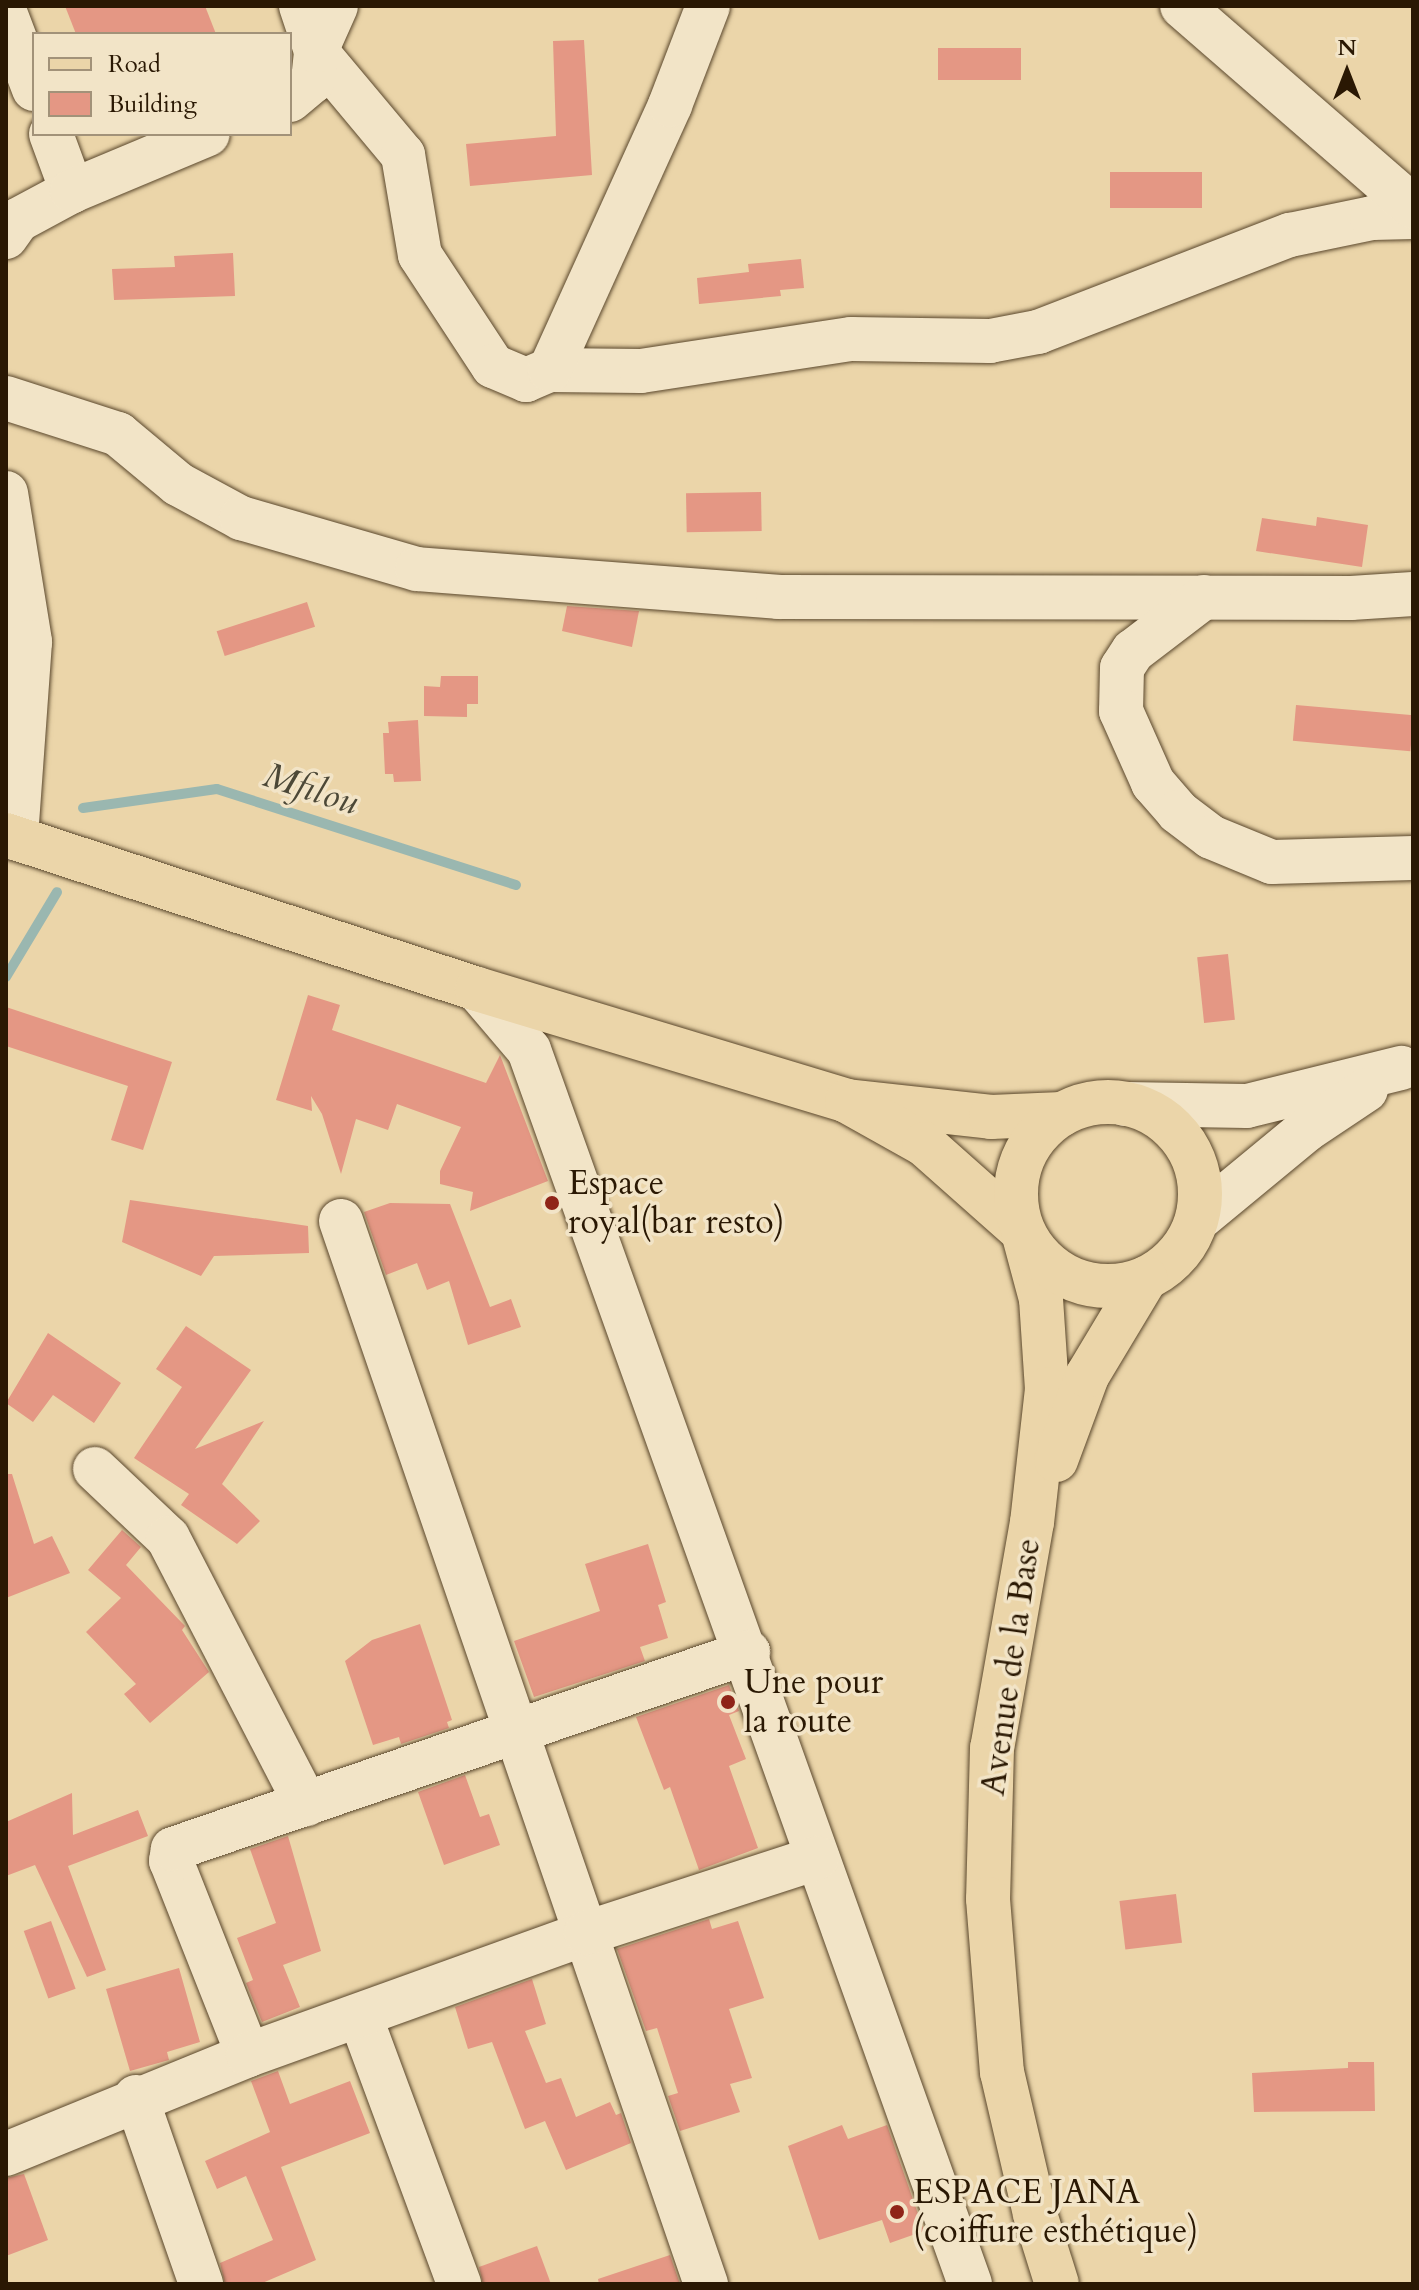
<!DOCTYPE html>
<html>
<head>
<meta charset="utf-8">
<style>
  body { margin:0 }
  #map { position:relative; width:1419px; height:2290px; overflow:hidden; background:#ebd5a9; font-family:Cardo,serif }
  div>[style] { position:absolute }
  [style*='--x'] { left:calc(var(--x)*1px); top:calc(var(--y)*1px); width:calc(var(--w)*1px); rotate:calc(var(--a)*1deg) }
  .stream>* { height:10px; margin:-5px; padding:0 5px; transform-origin:5px; border-radius:5px; background:#9ab7b0 }
  .building>* { inset:0; background:#e49784; transform-origin:0 0 }
  .roads { filter:drop-shadow(0 0 2px #5a472c) drop-shadow(0 0 2px #5a472c) }
  .minor>* { height:44px; margin:-22px; padding:0 22px; transform-origin:22px; border-radius:22px; background:#f2e4c7 }
  .major>* { height:44px; margin:-22px; padding:0 22px; transform-origin:22px; border-radius:22px; background:#ebd5a9 }
  .major>.ring { margin:-22px; padding:0; box-sizing:content-box; background:none; border:44px solid #ebd5a9; border-radius:50% }
  .dots>* { width:22px; height:22px; translate:-50% -50%; box-sizing:border-box; border:4px solid #f2e4c7; border-radius:50% }
  span { translate:-50% -50%; white-space:nowrap; text-align:center; line-height:1.15; -webkit-text-stroke:7px #f2e4c7; paint-order:stroke }
  .poi-label { font-size:34px; color:#2a1803 }
  .left { translate:0 -50%; text-align:left }
  .street-label { font-size:34px; color:#2a1803 }
  .water-label { font-size:36px; color:#4c4837; font-style:italic }
  .frame { position:absolute; inset:0; border:8px solid #2a1803; pointer-events:none }
  .legend { position:absolute; left:32px; top:32px; width:260px; height:104px; box-sizing:border-box; background:#f2e4c7; border:2px solid #a29279; margin:0; padding:10px 14px; list-style:none; font-size:24px; color:#2a1803 }
  .legend li { display:flex; align-items:center; gap:16px; height:40px }
  .legend b { width:40px; border:2px solid #a29279 }
  .north { position:absolute; left:1307px; top:32px; width:80px; height:80px; -webkit-text-stroke:6px #f2e4c7; paint-order:stroke; rotate:0deg; font-size:22px; font-weight:700; line-height:32px; text-align:center; color:#2a1803 }
  .north::after { content:''; display:block; margin:auto; width:28px; height:36px; background:#2a1803; clip-path:polygon(50% 0,100% 100%,50% 72%,0 100%) }
</style>
</head>
<body>
<div id="map">
  <div class="stream">
    <div style="--x:83;--y:808;--w:135;--a:-8.1"></div>
    <div style="--x:217;--y:789;--w:314;--a:17.8"></div>
    <div style="--x:6;--y:977;--w:99;--a:-59"></div>
  </div>
  <div class="building">
    <div style="clip-path:polygon(65px 6px,205px 6px,216px 34px,76px 34px)"></div>
    <div style="clip-path:polygon(584px 40px,592px 175px,470px 186px,466px 144px,556px 136px,553px 41px)"></div>
    <div style="left:938px;top:48px;width:83px;height:32px"></div>
    <div style="left:1110px;top:172px;width:92px;height:36px"></div>
    <div style="clip-path:polygon(233px 253px,235px 296px,114px 300px,112px 269px,175px 267px,174px 256px)"></div>
    <div style="clip-path:polygon(801px 259px,804px 288px,780px 290px,781px 296px,699px 304px,697px 278px,749px 272px,748px 264px)"></div>
    <div style="left:761px;top:492px;width:39px;height:75px;rotate:89deg"></div>
    <div style="clip-path:polygon(1317px 517px,1368px 525px,1362px 567px,1256px 551px,1262px 518px,1316px 526px)"></div>
    <div style="left:307px;top:602px;width:26px;height:95px;rotate:72deg"></div>
    <div style="clip-path:polygon(567px 606px,639px 611px,632px 647px,562px 631px)"></div>
    <div style="clip-path:polygon(441px 676px,478px 676px,478px 704px,467px 704px,467px 717px,424px 716px,424px 686px,440px 687px)"></div>
    <div style="left:1296px;top:705px;width:118px;height:36px;rotate:5deg"></div>
    <div style="clip-path:polygon(418px 720px,421px 781px,394px 782px,393px 774px,385px 774px,383px 733px,389px 733px,388px 722px)"></div>
    <div style="left:1228px;top:954px;width:66px;height:31px;rotate:84deg"></div>
    <div style="clip-path:polygon(308px 995px,340px 1005px,332px 1030px,486px 1083px,500px 1055px,548px 1181px,470px 1211px,473px 1192px,440px 1184px,440px 1171px,461px 1127px,397px 1104px,388px 1130px,356px 1119px,341px 1174px,322px 1114px,311px 1096px,312px 1111px,276px 1100px)"></div>
    <div style="clip-path:polygon(6px 1007px,172px 1062px,143px 1150px,111px 1140px,128px 1086px,6px 1046px)"></div>
    <div style="clip-path:polygon(130px 1200px,308px 1226px,309px 1253px,214px 1256px,201px 1276px,122px 1242px)"></div>
    <div style="clip-path:polygon(390px 1203px,450px 1204px,490px 1307px,511px 1299px,521px 1327px,468px 1345px,449px 1281px,427px 1290px,417px 1263px,386px 1275px,364px 1212px)"></div>
    <div style="clip-path:polygon(186px 1326px,251px 1370px,195px 1449px,264px 1421px,222px 1484px,260px 1521px,237px 1544px,181px 1505px,189px 1494px,134px 1458px,182px 1387px,156px 1369px)"></div>
    <div style="clip-path:polygon(48px 1333px,121px 1383px,94px 1423px,53px 1395px,33px 1422px,6px 1403px)"></div>
    <div style="clip-path:polygon(6px 1474px,12px 1474px,34px 1544px,52px 1536px,70px 1573px,6px 1598px)"></div>
    <div style="clip-path:polygon(122px 1530px,141px 1547px,126px 1565px,185px 1626px,182px 1630px,209px 1672px,150px 1723px,124px 1694px,136px 1684px,86px 1632px,121px 1598px,88px 1570px)"></div>
    <div style="clip-path:polygon(648px 1544px,666px 1602px,658px 1605px,668px 1638px,640px 1647px,645px 1661px,534px 1697px,514px 1641px,600px 1611px,585px 1564px)"></div>
    <div style="clip-path:polygon(420px 1624px,452px 1720px,447px 1722px,449px 1728px,401px 1744px,399px 1737px,373px 1745px,345px 1661px,372px 1640px)"></div>
    <div style="clip-path:polygon(729px 1685px,739px 1711px,729px 1715px,746px 1759px,729px 1766px,758px 1848px,699px 1870px,670px 1787px,664px 1790px,636px 1717px)"></div>
    <div style="clip-path:polygon(465px 1775px,480px 1817px,489px 1814px,500px 1845px,444px 1865px,418px 1792px)"></div>
    <div style="clip-path:polygon(72px 1793px,73px 1835px,138px 1810px,148px 1836px,68px 1866px,106px 1970px,87px 1977px,35px 1865px,6px 1876px,6px 1822px)"></div>
    <div style="clip-path:polygon(288px 1836px,321px 1951px,283px 1965px,300px 2007px,262px 2022px,246px 1983px,253px 1980px,237px 1938px,276px 1923px,250px 1849px)"></div>
    <div style="left:1176px;top:1894px;width:49px;height:57px;rotate:83deg"></div>
    <div style="clip-path:polygon(709px 1919px,712px 1929px,738px 1921px,764px 1998px,729px 2009px,752px 2078px,730px 2084px,740px 2112px,680px 2131px,668px 2096px,678px 2093px,657px 2028px,646px 2031px,617px 1949px)"></div>
    <div style="left:51px;top:1921px;width:72px;height:29px;rotate:70deg"></div>
    <div style="clip-path:polygon(179px 1968px,200px 2042px,167px 2052px,169px 2060px,130px 2071px,106px 1989px)"></div>
    <div style="clip-path:polygon(532px 1979px,546px 2024px,525px 2031px,546px 2083px,561px 2078px,576px 2117px,610px 2102px,616px 2115px,621px 2113px,631px 2143px,566px 2170px,545px 2121px,525px 2129px,492px 2042px,468px 2049px,455px 2007px)"></div>
    <div style="clip-path:polygon(1348px 2062px,1374px 2062px,1375px 2111px,1254px 2112px,1252px 2073px,1348px 2068px)"></div>
    <div style="clip-path:polygon(278px 2071px,290px 2104px,350px 2081px,370px 2133px,281px 2167px,316px 2260px,260px 2284px,225px 2284px,220px 2263px,273px 2240px,246px 2176px,217px 2189px,205px 2161px,270px 2132px,251px 2081px)"></div>
    <div style="clip-path:polygon(842px 2125px,848px 2139px,887px 2125px,924px 2231px,890px 2243px,882px 2220px,819px 2240px,788px 2146px)"></div>
    <div style="clip-path:polygon(24px 2174px,48px 2240px,6px 2256px,6px 2178px)"></div>
    <div style="clip-path:polygon(537px 2246px,551px 2284px,483px 2284px,479px 2267px)"></div>
    <div style="clip-path:polygon(670px 2255px,680px 2284px,599px 2284px,598px 2279px)"></div>
  </div>
  <div class="roads">
    <div class="minor">
      <div style="--x:301;--y:6;--w:47;--a:71.6"></div>
      <div style="--x:316;--y:51;--w:136;--a:50.1"></div>
      <div style="--x:403;--y:155;--w:101;--a:80.4"></div>
      <div style="--x:420;--y:255;--w:133;--a:56.7"></div>
      <div style="--x:493;--y:366;--w:36;--a:23"></div>
      <div style="--x:526;--y:380;--w:26;--a:-23"></div>
      <div style="--x:550;--y:370;--w:91;--a:0.6"></div>
      <div style="--x:641;--y:371;--w:212;--a:-8.7"></div>
      <div style="--x:851;--y:339;--w:139;--a:0.8"></div>
      <div style="--x:990;--y:341;--w:49;--a:-10.6"></div>
      <div style="--x:1038;--y:332;--w:270;--a:-21.1"></div>
      <div style="--x:1290;--y:235;--w:84;--a:-11.7"></div>
      <div style="--x:1372;--y:218;--w:41;--a:-1.4"></div>
      <div style="--x:1182;--y:6;--w:306;--a:41"></div>
      <div style="--x:6;--y:15;--w:79;--a:69.3"></div>
      <div style="--x:290;--y:100;--w:30;--a:-40"></div>
      <div style="--x:313;--y:81;--w:30;--a:-84"></div>
      <div style="--x:316;--y:51;--w:49;--a:-66"></div>
      <div style="--x:51;--y:134;--w:61;--a:69.8"></div>
      <div style="--x:6;--y:237;--w:21;--a:-55"></div>
      <div style="--x:18;--y:220;--w:61;--a:-28.2"></div>
      <div style="--x:72;--y:191;--w:147;--a:-22.7"></div>
      <div style="--x:550;--y:370;--w:291;--a:-65.6"></div>
      <div style="--x:670;--y:105;--w:106;--a:-69"></div>
      <div style="--x:6;--y:398;--w:118;--a:17.8"></div>
      <div style="--x:118;--y:434;--w:78;--a:39.8"></div>
      <div style="--x:178;--y:484;--w:72;--a:28.4"></div>
      <div style="--x:241;--y:518;--w:183;--a:16.2"></div>
      <div style="--x:417;--y:569;--w:362;--a:4.4"></div>
      <div style="--x:778;--y:597;--w:573;--a:0.1"></div>
      <div style="--x:1351;--y:598;--w:62;--a:-3.7"></div>
      <div style="--x:6;--y:493;--w:151;--a:80.8"></div>
      <div style="--x:30;--y:642;--w:197;--a:94.1"></div>
      <div style="--x:1204;--y:597;--w:89;--a:142.7"></div>
      <div style="--x:1133;--y:651;--w:20;--a:123"></div>
      <div style="--x:1122;--y:668;--w:43;--a:91.3"></div>
      <div style="--x:1121;--y:711;--w:79;--a:66"></div>
      <div style="--x:1153;--y:783;--w:38;--a:49"></div>
      <div style="--x:1178;--y:812;--w:41;--a:37.1"></div>
      <div style="--x:1211;--y:837;--w:66;--a:22.3"></div>
      <div style="--x:1272;--y:862;--w:141;--a:-1.6"></div>
      <div style="--x:477;--y:989;--w:80;--a:49.6"></div>
      <div style="--x:529;--y:1050;--w:1310;--a:70.33"></div>
      <div style="--x:1125;--y:1104;--w:122;--a:0.9"></div>
      <div style="--x:1247;--y:1106;--w:159;--a:-13.9"></div>
      <div style="--x:1197;--y:1220;--w:141;--a:-39.5"></div>
      <div style="--x:1306;--y:1130;--w:72;--a:-33.7"></div>
      <div style="--x:341;--y:1221;--w:1124;--a:71.05"></div>
      <div style="--x:95;--y:1469;--w:100;--a:43.4"></div>
      <div style="--x:168;--y:1538;--w:300;--a:62.6"></div>
      <div style="--x:360;--y:2016;--w:286;--a:69.7"></div>
      <div style="--x:248;--y:2055;--w:209;--a:-111.6"></div>
      <div style="--x:171;--y:1861;--w:12;--a:-81"></div>
      <div style="--x:173;--y:1849;--w:608;--a:-18.91"></div>
      <div style="--x:136;--y:2097;--w:198;--a:70.8"></div>
      <div style="--x:6;--y:2154;--w:261;--a:-22.2"></div>
      <div style="--x:248;--y:2055;--w:359;--a:-19.8"></div>
      <div style="--x:586;--y:1933;--w:243;--a:-18"></div>
    </div>
    <div class="major">
      <div style="--x:6;--y:835;--w:496;--a:18.1"></div>
      <div style="--x:477;--y:989;--w:387;--a:16.8"></div>
      <div style="--x:847;--y:1101;--w:145;--a:6.3"></div>
      <div style="--x:991;--y:1117;--w:71;--a:-2.4"></div>
      <div style="--x:847;--y:1101;--w:88;--a:29.2"></div>
      <div style="--x:924;--y:1144;--w:132;--a:41.6"></div>
      <div style="--x:1023;--y:1232;--w:69;--a:75"></div>
      <div style="--x:1041;--y:1299;--w:90;--a:86.2"></div>
      <div style="--x:1047;--y:1389;--w:134;--a:96.4"></div>
      <div style="--x:1032;--y:1522;--w:230;--a:100"></div>
      <div style="--x:992;--y:1748;--w:151;--a:91.5"></div>
      <div style="--x:988;--y:1899;--w:174;--a:85.4"></div>
      <div style="--x:1002;--y:2072;--w:146;--a:76.9"></div>
      <div style="--x:1035;--y:2214;--w:73;--a:72.6"></div>
      <div class="ring" style="left:1016px;top:1102px;width:140px;height:140px"></div>
      <div style="--x:1056;--y:1460;--w:90;--a:-69.7"></div>
      <div style="--x:1087;--y:1376;--w:114;--a:-59"></div>
    </div>
  </div>
  <div class="dots">
    <div style="left:552px;top:1203px;background:#8f2418"></div>
    <div style="left:728px;top:1702px;background:#8f2418"></div>
    <div style="left:897px;top:2212px;background:#8f2418"></div>
  </div>
  <div class="poi-label">
    <span class="left" style="left:568px;top:1203px">Espace<br>royal(bar resto)</span>
    <span class="left" style="left:744px;top:1702px">Une pour<br>la route</span>
    <span class="left" style="left:913px;top:2212px">ESPACE JANA<br>(coiffure esthétique)</span>
  </div>
  <div class="street-label">
    <span style="left:1011px;top:1667px;rotate:-82deg">Avenue de la Base</span>
  </div>
  <div class="water-label">
    <span style="left:311px;top:789px;rotate:18deg">Mfilou</span>
  </div>
  <div class="frame"></div>
  <ul class="legend">
  <li><b style="height:10px;background:#ebd5a9"></b>Road</li>
  <li><b style="height:22px;background:#e49784"></b>Building</li>
  </ul>
  <div class="north">N</div>
</div>
</body>
</html>
